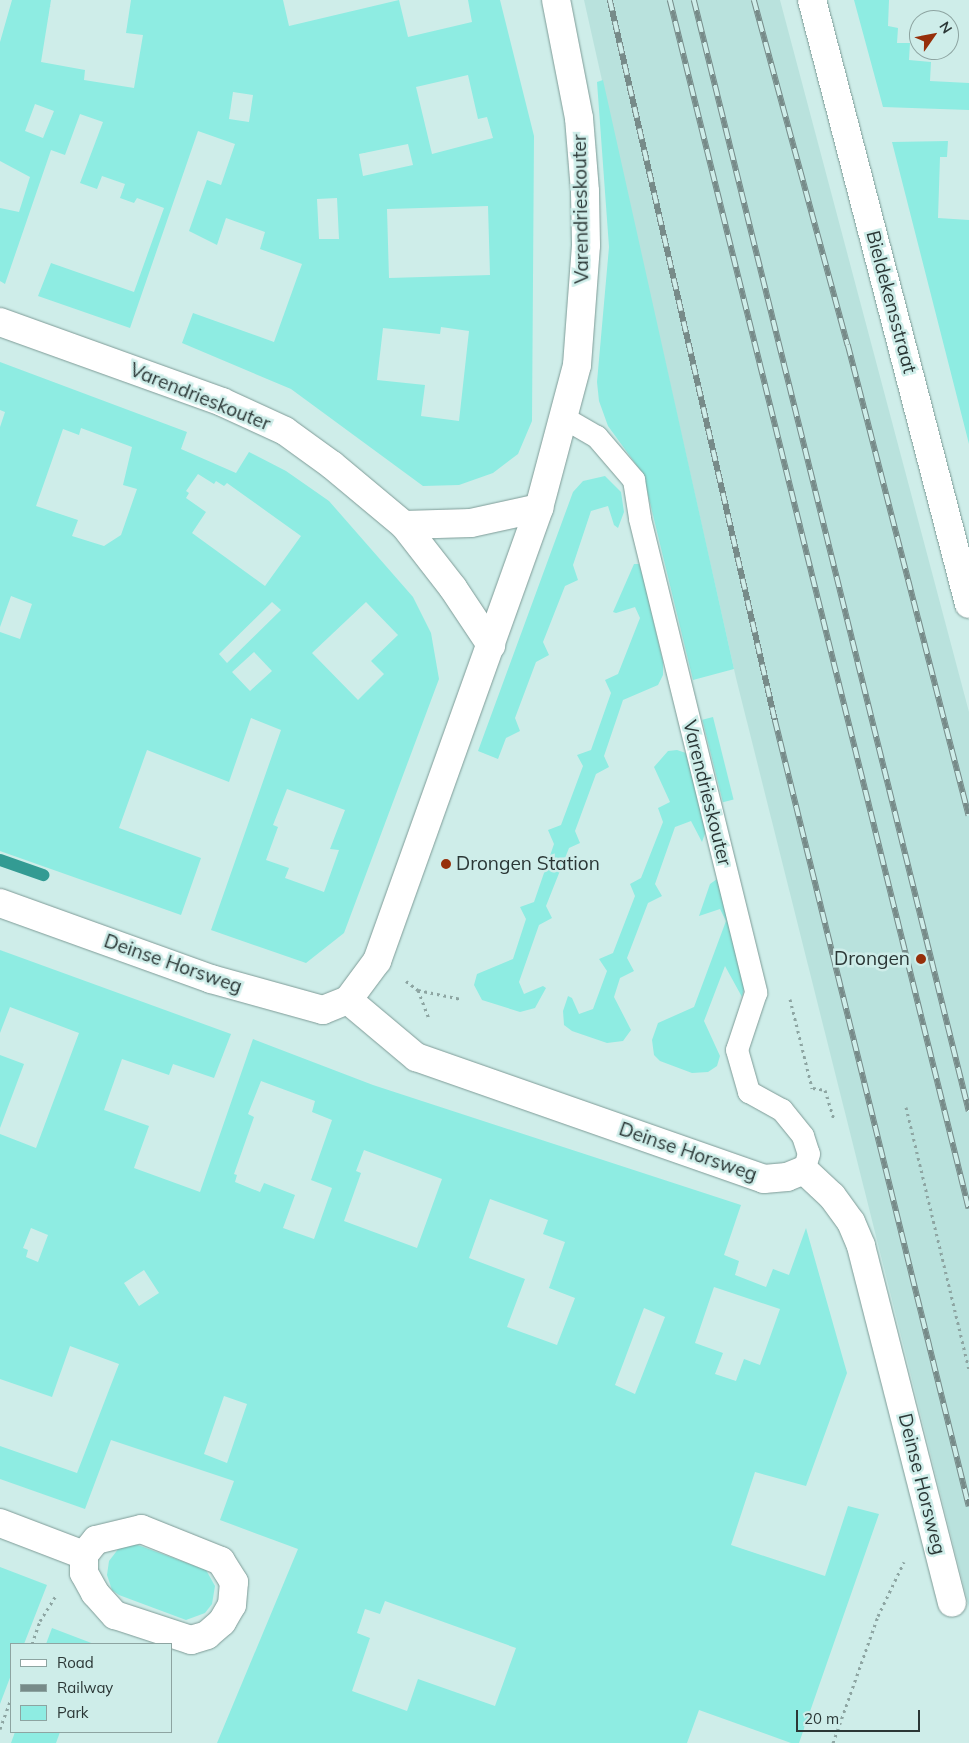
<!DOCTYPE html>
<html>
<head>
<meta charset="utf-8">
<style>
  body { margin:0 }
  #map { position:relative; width:969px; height:1743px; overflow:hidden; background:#ceede9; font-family:Mulish,sans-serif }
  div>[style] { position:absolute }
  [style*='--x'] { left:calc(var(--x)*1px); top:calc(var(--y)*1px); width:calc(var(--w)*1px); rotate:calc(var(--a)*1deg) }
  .built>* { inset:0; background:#b9e2dd }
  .green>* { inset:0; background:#8eece2; transform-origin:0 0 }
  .stream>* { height:12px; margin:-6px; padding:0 6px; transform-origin:6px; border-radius:6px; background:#339b93 }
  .path>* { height:3px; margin-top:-1.5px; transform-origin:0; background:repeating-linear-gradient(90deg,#8da5a2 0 2.5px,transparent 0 6.5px) }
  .roads { filter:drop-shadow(0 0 1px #7e9b97) drop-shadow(0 0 1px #7e9b97) }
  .lane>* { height:22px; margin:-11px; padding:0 11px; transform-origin:11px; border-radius:11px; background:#fff }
  .street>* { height:28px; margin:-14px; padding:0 14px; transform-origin:14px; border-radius:14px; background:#fff }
  .secondary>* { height:28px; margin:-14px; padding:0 14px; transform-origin:14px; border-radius:14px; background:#fff }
  .rail>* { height:5.5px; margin-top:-2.75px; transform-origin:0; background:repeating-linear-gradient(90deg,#ceede9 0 11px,#778b89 0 22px); box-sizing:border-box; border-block:1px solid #778b89 }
  .dots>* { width:14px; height:14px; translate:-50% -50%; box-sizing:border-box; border:2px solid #ceede9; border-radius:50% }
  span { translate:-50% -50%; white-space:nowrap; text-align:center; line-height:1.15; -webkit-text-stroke:5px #ceede9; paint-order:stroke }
  .street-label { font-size:19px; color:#2b3736 }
  .poi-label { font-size:19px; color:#2b3736 }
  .left { translate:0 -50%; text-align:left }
  .right { translate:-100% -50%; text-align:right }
  .legend { position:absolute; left:10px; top:1643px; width:162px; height:90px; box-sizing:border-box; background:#ceede9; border:1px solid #8da4a1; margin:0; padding:6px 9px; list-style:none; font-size:15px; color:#2b3736 }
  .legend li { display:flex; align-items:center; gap:10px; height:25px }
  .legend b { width:25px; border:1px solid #8da4a1 }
  .north { position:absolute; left:909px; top:10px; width:50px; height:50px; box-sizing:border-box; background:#ceede9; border:1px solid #8da4a1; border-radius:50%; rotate:57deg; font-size:14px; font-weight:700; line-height:20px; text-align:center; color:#2b3736 }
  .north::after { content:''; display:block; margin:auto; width:18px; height:22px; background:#962f0a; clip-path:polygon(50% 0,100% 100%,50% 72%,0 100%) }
  .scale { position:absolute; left:796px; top:1710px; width:124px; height:22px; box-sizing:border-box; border:2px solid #2b3736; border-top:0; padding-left:6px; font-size:15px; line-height:18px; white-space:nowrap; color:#2b3736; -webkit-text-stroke:4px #ceede9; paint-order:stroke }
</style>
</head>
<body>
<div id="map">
  <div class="built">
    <div style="clip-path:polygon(584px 0,780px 0,969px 712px,969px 1607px,736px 678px)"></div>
  </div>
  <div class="green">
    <div style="clip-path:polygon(evenodd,12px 0,51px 0,41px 62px,85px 70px,84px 80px,134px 88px,143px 35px,126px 33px,131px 0,283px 0,289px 26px,399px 0,408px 37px,472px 22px,468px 0,500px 0,534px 136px,532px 421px,518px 454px,493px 473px,459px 485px,423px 486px,291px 389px,182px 343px,193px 313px,274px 342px,302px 264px,260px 249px,265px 232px,226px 218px,217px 245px,189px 231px,207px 180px,221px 185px,235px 144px,198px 131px,130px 328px,38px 296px,51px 263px,134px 292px,164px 208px,137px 198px,134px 203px,120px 198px,125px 184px,102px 176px,97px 189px,80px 183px,103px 122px,80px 114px,65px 155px,51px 150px,5px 284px,0 281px,0 208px,19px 212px,30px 177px,0 161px,0 42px,12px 0,468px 75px,478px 119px,487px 117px,493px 138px,432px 154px,416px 87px,468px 75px,12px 0,233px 92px,253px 95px,249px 122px,229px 119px,233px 92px,12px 0,35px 104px,54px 111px,43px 138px,25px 131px,35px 104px,12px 0,408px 144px,413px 165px,363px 176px,359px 154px,408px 144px,12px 0,337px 198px,339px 239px,319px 239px,317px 199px,337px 198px,12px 0,488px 206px,490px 275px,389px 278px,387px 209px,488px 206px,12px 0,441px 327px,469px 331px,459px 421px,421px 416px,425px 385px,377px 380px,383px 328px,440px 334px,441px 327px)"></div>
    <div style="clip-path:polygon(854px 0,889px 0,888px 26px,898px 28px,897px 43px,910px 43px,909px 60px,931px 62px,930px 81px,969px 83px,969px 110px,883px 107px)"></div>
    <div style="clip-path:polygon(603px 80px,734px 669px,693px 680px,643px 474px,608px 426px,599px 401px,597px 382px,609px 247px,597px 82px)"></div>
    <div style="clip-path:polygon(948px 141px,947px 157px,940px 157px,938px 218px,969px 220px,969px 444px,892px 142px)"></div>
    <div style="clip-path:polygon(evenodd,0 362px,187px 432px,181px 449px,236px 473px,249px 452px,286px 471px,329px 501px,413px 597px,431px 633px,439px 679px,344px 933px,306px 963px,211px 930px,281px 730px,251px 718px,229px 782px,147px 750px,119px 828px,201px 858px,181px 915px,0 851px,0 632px,20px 639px,32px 604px,11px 596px,0 627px,0 427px,5px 412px,0 410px,0 362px,81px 428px,132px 447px,123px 485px,137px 489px,121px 535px,104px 546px,72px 536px,78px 520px,36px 506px,63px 429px,79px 435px,81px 428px,0 362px,198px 474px,214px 484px,216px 481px,224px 486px,227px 483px,301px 536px,265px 586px,192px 533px,206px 512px,186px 498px,189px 493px,186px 491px,198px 474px,0 362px,272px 602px,281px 610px,227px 663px,219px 654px,272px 602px,0 362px,366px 602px,398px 635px,371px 661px,384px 674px,358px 700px,312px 653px,366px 602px,0 362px,254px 652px,272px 671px,250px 691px,232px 672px,254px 652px,0 362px,287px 789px,345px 810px,330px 849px,339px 850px,324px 892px,285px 878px,289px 868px,266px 860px,278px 827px,273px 825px,287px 789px)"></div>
    <div style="clip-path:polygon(605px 476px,621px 492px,624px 512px,618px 528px,614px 525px,608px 506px,591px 511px,573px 565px,578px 580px,565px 586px,543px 642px,549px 655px,536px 662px,515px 718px,520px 731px,506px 738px,498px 759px,478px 751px,573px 492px,583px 481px)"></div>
    <div style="clip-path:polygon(634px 564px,639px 564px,642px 572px,663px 662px,663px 675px,658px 685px,623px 700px,604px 756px,609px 767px,596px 774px,575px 831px,580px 843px,569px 848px,546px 906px,552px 918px,539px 925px,519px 982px,524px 994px,543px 986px,546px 988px,535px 1008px,520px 1012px,482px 1000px,474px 985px,477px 974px,513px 959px,526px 919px,520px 907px,534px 902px,554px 844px,548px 830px,561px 825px,583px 766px,577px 755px,591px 750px,611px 693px,605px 680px,618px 674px,640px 618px,635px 607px,616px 613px,613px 612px)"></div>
    <div style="left:713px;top:717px;width:85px;height:11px;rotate:76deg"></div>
    <div style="clip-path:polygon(677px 750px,686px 753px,706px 831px,702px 842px,691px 821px,675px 827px,655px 884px,662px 896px,648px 903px,627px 958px,634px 971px,620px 978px,614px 997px,631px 1030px,623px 1041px,607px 1043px,572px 1031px,564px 1025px,563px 1011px,568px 996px,572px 998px,579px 1014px,593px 1009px,607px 971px,599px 959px,613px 953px,635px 896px,630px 884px,641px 878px,663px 822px,658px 808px,670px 802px,654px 767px,668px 751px)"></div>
    <div style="clip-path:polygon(717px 879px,745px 984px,742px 997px,725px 966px,704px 1021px,720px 1056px,717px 1066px,708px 1072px,692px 1073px,660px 1061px,654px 1055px,652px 1040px,658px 1023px,694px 1007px,726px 921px,720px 909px,699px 916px,710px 884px)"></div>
    <div style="clip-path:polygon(evenodd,0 950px,231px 1034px,214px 1078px,173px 1064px,169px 1075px,122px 1059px,104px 1110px,149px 1126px,134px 1168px,200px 1192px,253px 1039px,373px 1085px,741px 1205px,724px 1255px,739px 1261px,735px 1275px,766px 1287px,773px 1269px,789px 1275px,806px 1228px,847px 1373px,806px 1486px,755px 1472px,731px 1545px,825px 1576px,848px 1506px,879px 1514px,799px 1743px,791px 1743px,699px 1710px,687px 1743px,217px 1743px,298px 1549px,220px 1520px,234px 1481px,111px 1440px,85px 1509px,0 1479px,0 1446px,77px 1473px,119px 1364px,70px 1346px,52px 1397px,0 1379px,0 1134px,36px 1148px,79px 1033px,10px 1007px,0 1033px,0 950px,261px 1081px,315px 1101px,312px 1112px,332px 1120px,311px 1180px,332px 1188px,314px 1239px,283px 1228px,295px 1195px,264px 1183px,260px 1192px,235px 1182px,237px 1175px,234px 1174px,254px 1117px,248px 1114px,261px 1081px,0 950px,364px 1150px,442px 1179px,417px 1248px,344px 1221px,361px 1173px,356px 1171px,364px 1150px,0 950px,490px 1199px,548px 1220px,543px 1234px,565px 1242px,549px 1288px,575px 1298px,557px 1345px,507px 1327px,525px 1279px,469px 1258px,490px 1199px,0 950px,31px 1228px,48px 1235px,38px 1262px,26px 1257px,28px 1250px,23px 1248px,31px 1228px,0 950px,144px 1270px,159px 1293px,139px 1306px,124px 1283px,144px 1270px,0 950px,714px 1287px,780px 1309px,760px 1365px,744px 1359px,736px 1381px,715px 1374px,723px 1353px,695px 1343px,714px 1287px,0 950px,644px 1308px,665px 1317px,635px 1394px,615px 1385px,644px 1308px,0 950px,224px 1396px,247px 1404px,227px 1463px,204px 1454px,224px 1396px,0 950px,385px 1601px,516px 1648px,495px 1706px,418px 1679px,407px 1711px,352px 1691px,370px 1638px,357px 1633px,365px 1609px,380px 1614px,385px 1601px)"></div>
    <div style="clip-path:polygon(0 1055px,24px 1064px,0 1128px)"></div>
    <div style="clip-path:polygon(135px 1544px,206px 1570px,215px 1586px,212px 1604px,205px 1613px,186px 1620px,119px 1595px,112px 1590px,107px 1575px,109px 1561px,119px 1548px)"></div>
    <div style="clip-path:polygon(0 1567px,47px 1585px,24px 1644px,11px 1644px,11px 1675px,0 1704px)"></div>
    <div style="clip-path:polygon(52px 1628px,94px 1644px,46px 1644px)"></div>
    <div style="clip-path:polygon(15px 1732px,60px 1732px,56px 1743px,11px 1743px)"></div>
  </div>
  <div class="stream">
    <div style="--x:0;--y:860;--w:46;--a:19.2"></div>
  </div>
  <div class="path">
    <div style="--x:406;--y:981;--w:15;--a:37"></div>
    <div style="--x:418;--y:990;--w:31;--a:69"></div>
    <div style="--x:418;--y:990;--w:44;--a:11.8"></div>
    <div style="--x:790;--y:999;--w:92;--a:76.1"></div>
    <div style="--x:813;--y:1088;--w:12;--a:9"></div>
    <div style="--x:825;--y:1090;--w:30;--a:73"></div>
    <div style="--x:906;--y:1107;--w:269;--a:76.5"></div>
    <div style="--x:32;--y:1644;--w:24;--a:-71"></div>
    <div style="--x:40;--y:1621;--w:31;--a:-58"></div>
    <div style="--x:0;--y:1729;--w:32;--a:-70"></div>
    <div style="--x:833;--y:1743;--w:135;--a:-70.5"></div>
    <div style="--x:878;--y:1616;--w:60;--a:-64.3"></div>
  </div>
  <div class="roads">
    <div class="lane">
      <div style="--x:564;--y:418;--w:38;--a:30"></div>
      <div style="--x:597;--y:437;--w:57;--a:49.3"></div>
      <div style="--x:634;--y:480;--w:39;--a:81"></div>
      <div style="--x:640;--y:519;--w:488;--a:76.2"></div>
      <div style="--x:756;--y:993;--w:60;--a:108.4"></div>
      <div style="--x:737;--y:1050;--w:44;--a:74.1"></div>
      <div style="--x:749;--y:1092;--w:38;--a:29"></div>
      <div style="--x:782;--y:1110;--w:33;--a:51"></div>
      <div style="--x:803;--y:1136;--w:19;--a:72"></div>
      <div style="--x:809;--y:1154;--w:17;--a:107"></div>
    </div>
    <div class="street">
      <div style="--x:812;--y:0;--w:624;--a:75.43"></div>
      <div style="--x:0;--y:322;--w:236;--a:19.8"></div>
      <div style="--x:222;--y:402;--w:69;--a:24.7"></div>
      <div style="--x:285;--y:431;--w:58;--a:35.9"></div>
      <div style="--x:332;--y:465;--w:94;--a:39.8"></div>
      <div style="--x:404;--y:525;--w:80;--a:52.1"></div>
      <div style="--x:453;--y:588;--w:69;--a:56.3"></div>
      <div style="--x:404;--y:525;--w:67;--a:-1.7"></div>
      <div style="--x:471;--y:523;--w:70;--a:-12.4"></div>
      <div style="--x:348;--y:1000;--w:89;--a:40"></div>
      <div style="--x:416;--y:1057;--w:369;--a:19.3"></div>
      <div style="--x:764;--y:1179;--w:23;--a:-5"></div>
      <div style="--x:787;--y:1177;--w:18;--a:-22"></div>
      <div style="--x:804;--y:1170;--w:38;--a:43"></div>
      <div style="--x:832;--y:1196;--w:32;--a:54"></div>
      <div style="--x:851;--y:1222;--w:26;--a:67"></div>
      <div style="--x:861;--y:1246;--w:368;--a:75.7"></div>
      <div style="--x:0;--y:1523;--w:90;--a:20.9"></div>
      <div style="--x:84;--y:1555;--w:18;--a:90"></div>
      <div style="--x:84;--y:1573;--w:23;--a:61"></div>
      <div style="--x:95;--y:1593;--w:30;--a:48"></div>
      <div style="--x:115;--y:1615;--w:80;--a:18.2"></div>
      <div style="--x:191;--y:1640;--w:17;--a:-17"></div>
      <div style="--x:207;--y:1635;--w:20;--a:-41"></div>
      <div style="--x:222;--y:1622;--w:20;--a:-60"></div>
      <div style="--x:232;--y:1605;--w:23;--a:-85"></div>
      <div style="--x:234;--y:1582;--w:25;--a:-122"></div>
      <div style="--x:221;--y:1561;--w:86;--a:-158.2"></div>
      <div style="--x:141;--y:1529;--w:46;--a:166.3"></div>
      <div style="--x:96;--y:1540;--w:19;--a:129"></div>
    </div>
    <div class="secondary">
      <div style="--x:0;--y:903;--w:224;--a:19.8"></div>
      <div style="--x:211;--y:979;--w:116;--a:15.5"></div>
      <div style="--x:323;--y:1010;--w:27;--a:-22"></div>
      <div style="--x:348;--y:1000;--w:49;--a:-53.4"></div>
      <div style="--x:377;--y:961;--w:481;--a:-70.3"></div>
      <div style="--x:539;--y:508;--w:148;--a:-75.1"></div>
      <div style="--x:577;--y:365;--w:120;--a:-85.7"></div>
      <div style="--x:586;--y:245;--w:54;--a:-91.1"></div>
      <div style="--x:585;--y:191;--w:73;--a:-94.7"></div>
      <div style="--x:579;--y:118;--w:120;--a:-101"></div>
    </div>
  </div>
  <div class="rail">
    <div style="--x:610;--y:0;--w:739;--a:77.09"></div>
    <div style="--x:775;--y:720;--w:810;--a:76.14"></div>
    <div style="--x:670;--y:0;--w:1245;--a:76.11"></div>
    <div style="--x:694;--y:0;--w:1145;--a:76.1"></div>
    <div style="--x:754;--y:0;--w:358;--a:74.8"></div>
    <div style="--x:848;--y:345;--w:486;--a:75.6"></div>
  </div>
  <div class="dots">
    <div style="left:446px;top:864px;background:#962f0a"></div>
    <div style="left:921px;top:959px;background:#962f0a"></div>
  </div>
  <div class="street-label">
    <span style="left:581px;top:209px;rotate:-91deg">Varendrieskouter</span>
    <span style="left:891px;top:302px;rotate:75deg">Bieldekensstraat</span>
    <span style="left:200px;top:397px;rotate:22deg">Varendrieskouter</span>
    <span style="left:707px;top:793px;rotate:76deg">Varendrieskouter</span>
    <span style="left:173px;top:964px;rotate:19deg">Deinse Horsweg</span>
    <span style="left:688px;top:1152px;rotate:19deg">Deinse Horsweg</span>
    <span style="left:922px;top:1484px;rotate:76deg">Deinse Horsweg</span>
  </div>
  <div class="poi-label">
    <span class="left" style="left:456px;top:864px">Drongen Station</span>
    <span class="right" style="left:910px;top:959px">Drongen</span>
  </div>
  <ul class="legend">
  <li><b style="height:6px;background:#fff"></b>Road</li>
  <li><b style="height:6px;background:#778b89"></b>Railway</li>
  <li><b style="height:14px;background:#8eece2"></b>Park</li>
  </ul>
  <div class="north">N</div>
  <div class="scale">20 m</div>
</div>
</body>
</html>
